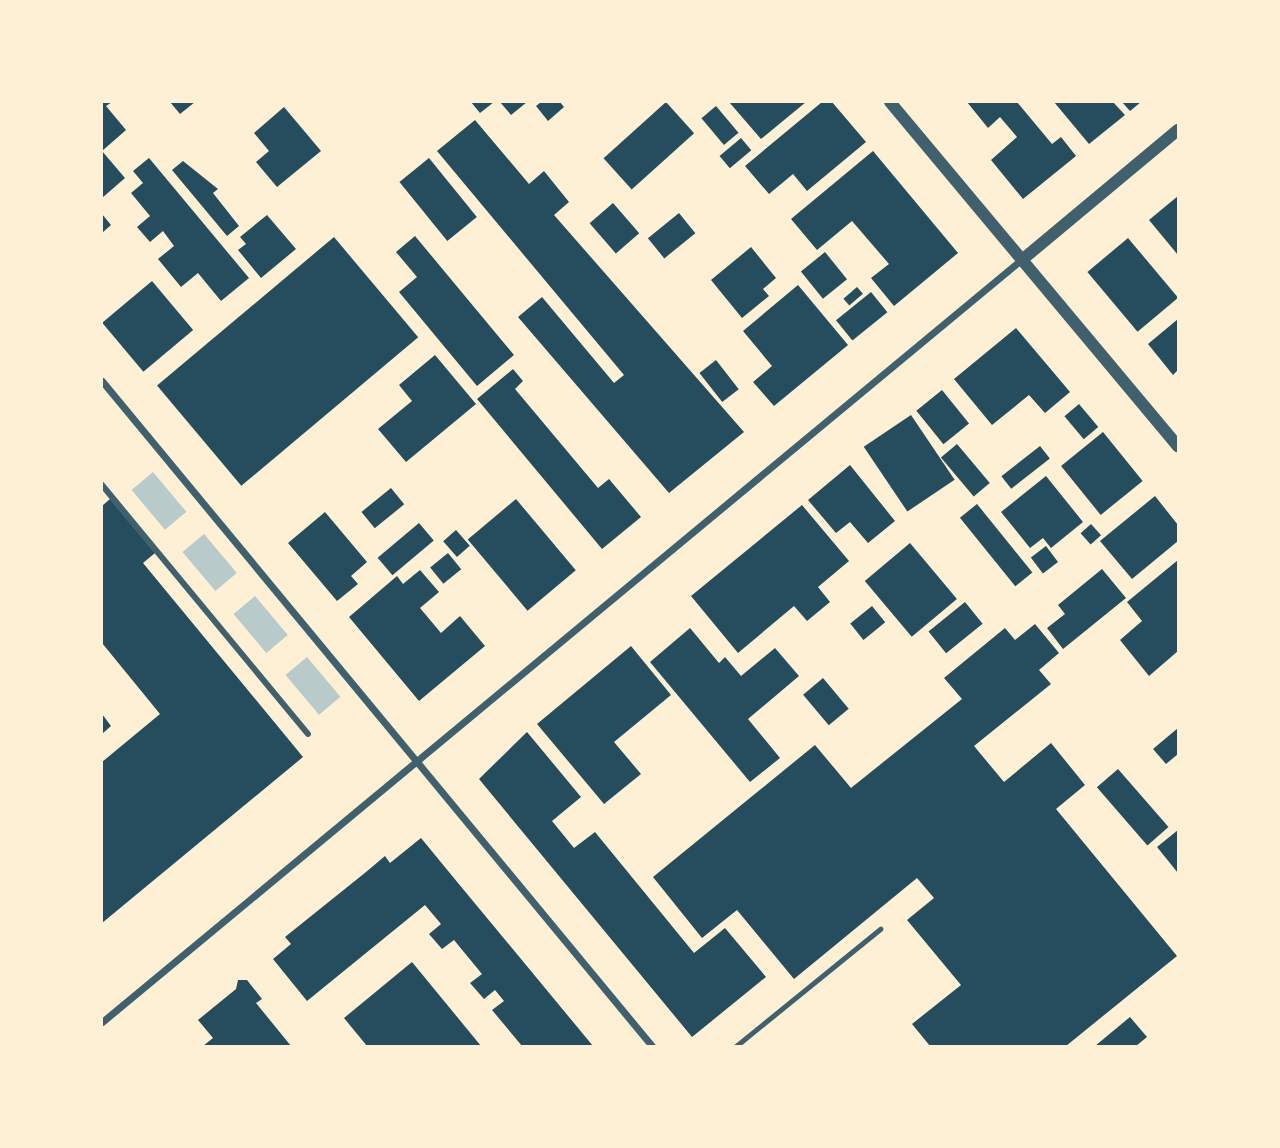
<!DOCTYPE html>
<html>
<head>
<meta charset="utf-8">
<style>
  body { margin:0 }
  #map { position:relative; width:1280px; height:1148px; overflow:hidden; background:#fdf0d5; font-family:"Noto Serif",serif }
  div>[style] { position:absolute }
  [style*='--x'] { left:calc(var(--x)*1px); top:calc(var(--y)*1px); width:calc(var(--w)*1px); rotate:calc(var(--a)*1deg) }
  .green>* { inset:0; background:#b9caca; transform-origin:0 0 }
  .building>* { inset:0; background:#264d5e; transform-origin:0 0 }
  .service>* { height:5px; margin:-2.5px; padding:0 2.5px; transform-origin:2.5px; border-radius:2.5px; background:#3f606c }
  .pedestrian>* { height:6px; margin:-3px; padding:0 3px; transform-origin:3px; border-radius:3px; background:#3f606c }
  .minor>* { height:7px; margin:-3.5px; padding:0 3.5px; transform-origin:3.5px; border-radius:3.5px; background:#3f606c }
  .tertiary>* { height:12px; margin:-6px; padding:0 6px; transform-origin:6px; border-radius:6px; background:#3f606c }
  span { translate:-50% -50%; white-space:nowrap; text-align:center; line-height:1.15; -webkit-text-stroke:5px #fdf0d5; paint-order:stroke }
  .frame { position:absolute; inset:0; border:103px solid #fdf0d5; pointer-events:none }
</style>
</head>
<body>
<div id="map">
  <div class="green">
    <div style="left:153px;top:472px;width:52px;height:28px;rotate:50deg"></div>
    <div style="left:204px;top:534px;width:51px;height:28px;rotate:50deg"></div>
    <div style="left:255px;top:596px;width:51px;height:28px;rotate:50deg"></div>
    <div style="left:307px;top:657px;width:52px;height:28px;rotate:50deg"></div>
  </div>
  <div class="building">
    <div style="clip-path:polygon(102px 102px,112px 102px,106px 106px,126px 130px,102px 151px,125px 178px,102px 198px)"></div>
    <div style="clip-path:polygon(170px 102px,195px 102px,180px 114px)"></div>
    <div style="clip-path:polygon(471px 102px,494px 102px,480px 113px)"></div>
    <div style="clip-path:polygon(500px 102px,527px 102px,511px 115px)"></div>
    <div style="clip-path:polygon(541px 102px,560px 102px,564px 107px,548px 121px,536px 106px)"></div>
    <div style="left:666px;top:102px;width:42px;height:84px;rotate:48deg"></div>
    <div style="clip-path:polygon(729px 102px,806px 102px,761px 139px)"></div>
    <div style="clip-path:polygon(822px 102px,832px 102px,866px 142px,807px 191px,793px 174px,769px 194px,745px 166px)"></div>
    <div style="clip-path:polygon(967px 102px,1017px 102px,1052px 144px,1061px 137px,1076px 156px,1023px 199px,991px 160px,1017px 137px,1000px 117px,988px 128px)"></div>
    <div style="clip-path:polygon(1054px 102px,1113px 102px,1125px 115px,1089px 144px)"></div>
    <div style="clip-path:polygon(1122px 102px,1141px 102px,1130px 111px)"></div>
    <div style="left:716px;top:106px;width:35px;height:19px;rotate:50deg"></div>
    <div style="clip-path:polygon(284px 107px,321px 151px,277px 187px,256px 162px,269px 151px,254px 133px)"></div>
    <div style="clip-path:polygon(475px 120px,529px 184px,544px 171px,569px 202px,554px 215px,744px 432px,669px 493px,518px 317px,542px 297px,614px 383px,624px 375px,437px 151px)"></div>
    <div style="left:741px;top:138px;width:16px;height:28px;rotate:50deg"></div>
    <div style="clip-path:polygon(873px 151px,958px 253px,894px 306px,871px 278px,889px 264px,852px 221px,817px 250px,791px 219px)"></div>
    <div style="clip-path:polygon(149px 158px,249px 278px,221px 301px,198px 273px,181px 287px,158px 259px,174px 246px,163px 231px,150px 242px,137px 227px,150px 216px,131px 193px,143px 183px,133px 171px)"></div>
    <div style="left:429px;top:158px;width:76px;height:38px;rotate:51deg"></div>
    <div style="clip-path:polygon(183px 161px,218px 189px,213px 193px,239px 226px,227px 236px,172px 170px)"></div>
    <div style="clip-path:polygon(1178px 196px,1178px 255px,1149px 220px)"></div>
    <div style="left:613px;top:203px;width:40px;height:31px;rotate:49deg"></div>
    <div style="left:679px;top:213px;width:26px;height:40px;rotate:51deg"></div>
    <div style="clip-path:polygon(102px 214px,111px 225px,102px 233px)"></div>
    <div style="clip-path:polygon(267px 215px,296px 249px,261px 278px,238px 250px,246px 244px,240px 237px)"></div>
    <div style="clip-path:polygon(415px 236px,514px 355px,477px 386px,399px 292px,417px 277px,396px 252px)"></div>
    <div style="left:334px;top:237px;width:131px;height:231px;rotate:50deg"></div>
    <div style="left:1128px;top:238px;width:78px;height:53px;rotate:50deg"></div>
    <div style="clip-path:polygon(751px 247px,776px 278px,763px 289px,769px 296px,742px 318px,711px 280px)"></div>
    <div style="left:825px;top:252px;width:35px;height:31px;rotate:51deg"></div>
    <div style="left:152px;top:281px;width:64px;height:65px;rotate:50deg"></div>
    <div style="clip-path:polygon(798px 285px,848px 345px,774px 406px,753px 382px,772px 366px,743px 331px)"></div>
    <div style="left:857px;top:287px;width:9px;height:18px;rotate:49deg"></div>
    <div style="left:871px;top:292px;width:26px;height:45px;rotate:51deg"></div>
    <div style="clip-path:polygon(1178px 319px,1178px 370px,1173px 375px,1148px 344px)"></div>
    <div style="clip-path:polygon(1016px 328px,1070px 392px,1045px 413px,1029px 395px,992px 425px,954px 379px)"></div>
    <div style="clip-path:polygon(435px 355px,476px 404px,406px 462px,378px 429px,412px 401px,399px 385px)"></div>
    <div style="left:716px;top:360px;width:37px;height:21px;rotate:52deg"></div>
    <div style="clip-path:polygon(513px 369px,523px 381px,515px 389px,598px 488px,609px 479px,641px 517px,602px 549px,477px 399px)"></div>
    <div style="left:942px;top:390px;width:43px;height:33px;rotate:51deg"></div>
    <div style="left:1079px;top:404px;width:30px;height:19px;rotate:50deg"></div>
    <div style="left:911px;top:415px;width:78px;height:57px;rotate:56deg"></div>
    <div style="left:1103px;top:432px;width:63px;height:54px;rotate:51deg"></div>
    <div style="left:957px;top:444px;width:51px;height:21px;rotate:50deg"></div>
    <div style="left:1040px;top:446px;width:16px;height:49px;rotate:52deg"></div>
    <div style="clip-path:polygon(850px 465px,895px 521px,868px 543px,850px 522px,836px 533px,808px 500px)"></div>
    <div style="clip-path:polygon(1046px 476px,1083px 522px,1051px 548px,1043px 538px,1030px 548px,1001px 512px)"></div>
    <div style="left:391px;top:488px;width:21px;height:38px;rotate:51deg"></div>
    <div style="clip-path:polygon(1155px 496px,1178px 525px,1178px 541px,1132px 579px,1100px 541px)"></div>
    <div style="clip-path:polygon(110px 499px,155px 553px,143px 563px,303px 757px,102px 923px,102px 762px,160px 714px,102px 643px,102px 506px)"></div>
    <div style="left:516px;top:499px;width:93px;height:63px;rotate:50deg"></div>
    <div style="left:977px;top:504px;width:88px;height:22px;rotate:51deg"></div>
    <div style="clip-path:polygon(802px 505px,849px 561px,818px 587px,830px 602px,807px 621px,794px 606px,738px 653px,691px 596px)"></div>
    <div style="clip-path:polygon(325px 512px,367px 562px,351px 576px,358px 584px,337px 601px,288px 543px)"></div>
    <div style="left:419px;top:523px;width:23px;height:54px;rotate:50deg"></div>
    <div style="left:1091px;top:524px;width:15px;height:14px;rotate:48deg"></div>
    <div style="left:456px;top:530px;width:21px;height:17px;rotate:49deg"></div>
    <div style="left:910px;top:543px;width:73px;height:59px;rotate:50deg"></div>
    <div style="left:1046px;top:546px;width:20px;height:19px;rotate:53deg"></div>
    <div style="left:448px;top:553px;width:21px;height:23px;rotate:51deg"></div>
    <div style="clip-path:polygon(1178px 560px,1178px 651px,1149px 676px,1120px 640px,1142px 621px,1127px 602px)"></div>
    <div style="clip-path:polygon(1102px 569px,1126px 598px,1063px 649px,1047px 628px,1065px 614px,1058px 605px)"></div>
    <div style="clip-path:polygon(420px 570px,439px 592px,420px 608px,441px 633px,460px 616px,485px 646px,419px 701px,349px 617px,397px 576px,403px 584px)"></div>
    <div style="left:965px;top:602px;width:28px;height:47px;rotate:51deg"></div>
    <div style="left:872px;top:606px;width:21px;height:28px;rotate:51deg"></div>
    <div style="clip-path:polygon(1035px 624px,1059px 653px,1039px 670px,1051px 684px,974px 746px,1004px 782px,1051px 743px,1085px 785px,1056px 809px,1177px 956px,1066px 1046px,930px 1046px,912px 1024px,961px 985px,907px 920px,934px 898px,917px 878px,794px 979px,737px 910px,702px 938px,653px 877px,815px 745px,851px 788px,962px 699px,944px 678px,1005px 628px,1015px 640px)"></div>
    <div style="clip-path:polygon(690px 628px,719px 663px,725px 657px,741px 676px,775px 648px,799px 676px,748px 719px,780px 758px,750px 782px,650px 662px)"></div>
    <div style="clip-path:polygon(631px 646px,671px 695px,614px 742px,641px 774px,604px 804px,537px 724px)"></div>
    <div style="left:823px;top:678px;width:40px;height:26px;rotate:50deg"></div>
    <div style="clip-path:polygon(102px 714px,111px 726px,102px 734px)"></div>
    <div style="clip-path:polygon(1178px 728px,1178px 754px,1166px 764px,1153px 749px)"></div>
    <div style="clip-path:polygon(527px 732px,581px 797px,552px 821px,574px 848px,595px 832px,694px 953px,725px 928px,766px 977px,692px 1037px,479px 779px)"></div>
    <div style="left:1118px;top:769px;width:77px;height:28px;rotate:49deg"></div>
    <div style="clip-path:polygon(1178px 830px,1178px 873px,1157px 847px)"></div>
    <div style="clip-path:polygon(421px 838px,458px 883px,593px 1046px,522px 1046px,492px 1010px,504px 1001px,495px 990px,484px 999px,470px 983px,482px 974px,454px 940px,442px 949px,429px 934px,441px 924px,425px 905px,307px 1001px,273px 959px,291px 944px,285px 937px,366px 872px,385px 856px,390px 863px)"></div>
    <div style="clip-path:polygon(412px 962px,481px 1046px,367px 1046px,344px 1018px)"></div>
    <div style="clip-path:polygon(247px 980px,262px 999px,256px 1003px,291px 1046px,203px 1046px,213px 1038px,198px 1020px,236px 989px,238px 980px)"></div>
    <div style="clip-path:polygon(1130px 1017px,1147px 1037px,1136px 1046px,1095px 1046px)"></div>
  </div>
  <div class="service">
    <div style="--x:736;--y:1046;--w:186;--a:-39.1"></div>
  </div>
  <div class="pedestrian">
    <div style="--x:102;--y:485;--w:323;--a:50.4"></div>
  </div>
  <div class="minor">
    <div style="--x:102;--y:381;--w:863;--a:50.41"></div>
    <div style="--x:102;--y:1022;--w:1195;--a:-39.67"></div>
  </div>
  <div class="tertiary">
    <div style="--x:890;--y:102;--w:449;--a:50.1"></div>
    <div style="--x:1023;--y:259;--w:202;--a:-39.8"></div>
  </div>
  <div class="frame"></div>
</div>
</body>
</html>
